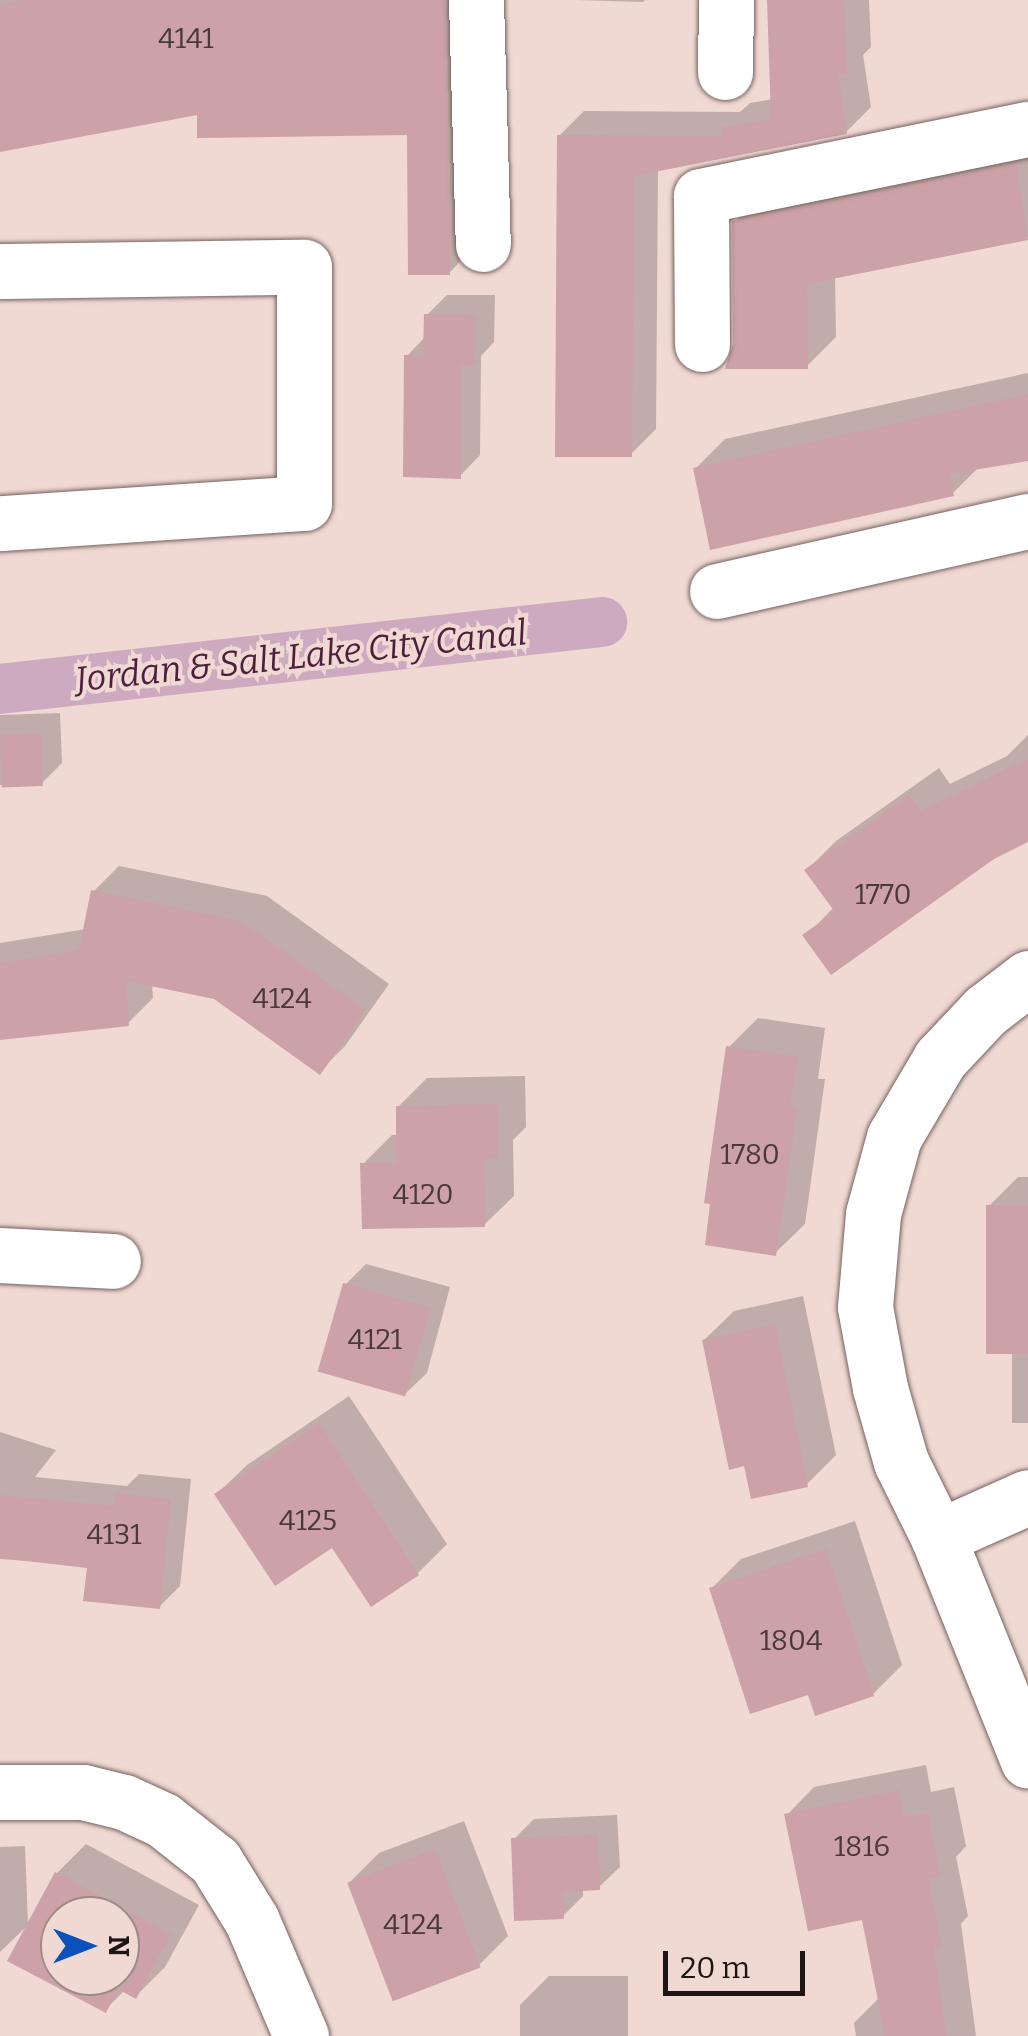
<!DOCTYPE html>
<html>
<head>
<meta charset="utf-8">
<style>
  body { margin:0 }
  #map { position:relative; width:1028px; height:2036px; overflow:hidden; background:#f0d8d3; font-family:Bitter,serif }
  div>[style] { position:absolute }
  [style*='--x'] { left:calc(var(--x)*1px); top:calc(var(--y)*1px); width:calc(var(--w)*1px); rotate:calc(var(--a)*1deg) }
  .shadow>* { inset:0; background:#0003 }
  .canal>* { height:50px; margin:-25px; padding:0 25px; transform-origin:25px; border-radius:25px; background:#ceaac1 }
  .building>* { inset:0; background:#cca1a8; transform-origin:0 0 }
  .roads { filter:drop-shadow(0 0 2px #76625d) drop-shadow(0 0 2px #76625d) }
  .minor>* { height:55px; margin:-27.5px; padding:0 27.5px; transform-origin:27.5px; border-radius:27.5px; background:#fff }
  span { translate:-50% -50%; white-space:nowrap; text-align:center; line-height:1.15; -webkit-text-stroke:8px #f0d8d3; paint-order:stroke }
  .number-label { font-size:28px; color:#4a3939 }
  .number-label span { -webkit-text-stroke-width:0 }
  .water-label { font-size:35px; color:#4c1f3f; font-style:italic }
  .north { position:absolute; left:40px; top:1896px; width:100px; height:100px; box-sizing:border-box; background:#f0d8d3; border:2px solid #9c8a87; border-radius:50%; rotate:90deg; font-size:28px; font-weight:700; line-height:40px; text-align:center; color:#1e1614 }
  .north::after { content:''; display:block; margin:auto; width:35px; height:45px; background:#0c50bb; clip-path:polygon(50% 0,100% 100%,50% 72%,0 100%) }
  .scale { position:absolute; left:663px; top:1951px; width:142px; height:45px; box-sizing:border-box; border:5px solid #1e1614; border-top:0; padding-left:12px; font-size:30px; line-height:35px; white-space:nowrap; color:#1e1614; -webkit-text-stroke:8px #f0d8d3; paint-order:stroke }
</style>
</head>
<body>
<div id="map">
  <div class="shadow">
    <div style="clip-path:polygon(0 0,482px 0,483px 238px,449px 273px,409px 132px,200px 112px,0 149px)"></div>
    <div style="clip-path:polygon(575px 0,645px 0,643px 2px)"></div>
    <div style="clip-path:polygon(769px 0,869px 0,871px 47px,863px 55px,871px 107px,846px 132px,658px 169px,656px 429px,631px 454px,559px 136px,584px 111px,740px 112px,750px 103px,773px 99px)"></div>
    <div style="clip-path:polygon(1028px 139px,1028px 237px,835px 276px,836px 337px,807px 366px,736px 344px,735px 222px,764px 193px)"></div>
    <div style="clip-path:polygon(447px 295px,495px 295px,494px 342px,481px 356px,480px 455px,460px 476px,407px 356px,426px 336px,427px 315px)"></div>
    <div style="clip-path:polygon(1028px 373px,1028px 458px,979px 467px,952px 494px,696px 468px,725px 439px)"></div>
    <div style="clip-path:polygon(60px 713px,62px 763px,42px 783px,0 785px,0 715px)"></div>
    <div style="clip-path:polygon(1028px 735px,1028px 840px,806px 936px,834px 907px,807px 870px,836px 841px,939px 768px,950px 784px,1007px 756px)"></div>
    <div style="clip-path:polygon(119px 866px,267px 896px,389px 984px,345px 1046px,320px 1071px,215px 996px,152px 984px,153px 998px,128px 1023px,0 1037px,0 943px,86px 929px,94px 891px)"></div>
    <div style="clip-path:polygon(758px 1018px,825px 1028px,818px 1079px,825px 1079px,805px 1224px,775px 1253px,729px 1047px)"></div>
    <div style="clip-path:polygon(525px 1076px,526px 1127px,513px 1140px,514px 1196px,484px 1225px,363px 1164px,392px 1135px,399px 1135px,398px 1107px,427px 1078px)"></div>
    <div style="clip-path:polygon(1018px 1177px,1028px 1177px,1028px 1423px,1012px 1423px,1012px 1352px,989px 1206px)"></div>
    <div style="clip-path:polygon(366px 1264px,450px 1287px,427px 1373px,406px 1393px,346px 1284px)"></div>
    <div style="clip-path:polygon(803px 1296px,836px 1455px,807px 1484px,746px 1463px,704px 1340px,734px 1311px)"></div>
    <div style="clip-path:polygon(349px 1396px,447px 1544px,418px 1573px,372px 1603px,333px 1545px,217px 1494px,247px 1465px)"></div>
    <div style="clip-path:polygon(0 1432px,56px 1450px,35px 1477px,127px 1486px,139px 1474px,191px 1479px,180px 1586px,159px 1607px,89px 1565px,0 1559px)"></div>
    <div style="clip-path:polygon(855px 1521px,902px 1665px,873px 1694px,809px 1692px,712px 1588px,741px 1559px)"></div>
    <div style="clip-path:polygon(926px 1765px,931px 1792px,954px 1787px,966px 1846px,956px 1857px,968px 1916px,961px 1924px,976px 2036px,856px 2036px,854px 2023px,880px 1997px,864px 1917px,787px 1815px,814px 1787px)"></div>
    <div style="clip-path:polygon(617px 1815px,620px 1867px,599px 1887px,583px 1888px,583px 1896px,563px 1916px,513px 1840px,534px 1819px)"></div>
    <div style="clip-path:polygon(464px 1821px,508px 1936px,479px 1965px,393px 1998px,349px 1883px,379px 1853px)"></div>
    <div style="clip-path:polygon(evenodd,86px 1844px,199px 1905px,165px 1967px,136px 1996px,125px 1990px,105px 2010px,11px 1960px,57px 1873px,86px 1844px,60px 1916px,120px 1916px,120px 1976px,60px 1976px,60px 1916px)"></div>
    <div style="clip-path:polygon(25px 1846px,28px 1925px,0 1952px,0 1847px)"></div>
    <div style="clip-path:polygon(549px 1976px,628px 1976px,628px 2036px,520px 2036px,520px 2005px)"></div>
  </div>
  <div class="canal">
    <div style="--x:0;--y:689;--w:606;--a:-6.35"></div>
  </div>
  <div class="building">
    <div style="clip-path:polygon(23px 0,445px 0,450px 275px,408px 275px,407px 135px,197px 138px,197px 115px,0 152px,0 5px)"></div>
    <div style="clip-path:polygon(767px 0,844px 0,847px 75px,838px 75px,847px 134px,634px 176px,632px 457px,555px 457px,557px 135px,722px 136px,722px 127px,771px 119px)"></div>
    <div style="clip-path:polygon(1016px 163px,1028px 240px,807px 284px,808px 369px,725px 369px,733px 344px,732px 221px)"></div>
    <div style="clip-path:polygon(424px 314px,476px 315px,475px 365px,461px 365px,461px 479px,403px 477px,404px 355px,423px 355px)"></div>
    <div style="clip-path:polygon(1028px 394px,1028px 461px,949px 474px,954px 496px,710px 550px,693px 468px)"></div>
    <div style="left:41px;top:733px;width:53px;height:41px;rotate:88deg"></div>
    <div style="clip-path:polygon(1028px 759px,1028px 842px,994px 859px,831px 975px,802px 935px,835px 912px,804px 870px,909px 795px,920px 811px)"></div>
    <div style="clip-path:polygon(91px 890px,241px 921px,366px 1010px,320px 1075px,214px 999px,126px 981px,129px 1026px,0 1040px,0 963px,79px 950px)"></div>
    <div style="clip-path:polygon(726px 1046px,798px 1057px,790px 1107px,797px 1108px,776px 1256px,705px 1245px,710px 1204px,704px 1203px)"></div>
    <div style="clip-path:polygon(497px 1104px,498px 1158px,484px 1159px,485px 1227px,362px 1229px,360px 1163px,396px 1163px,396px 1106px)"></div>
    <div style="left:986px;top:1205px;width:42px;height:149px"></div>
    <div style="left:343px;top:1283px;width:91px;height:92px;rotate:16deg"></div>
    <div style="clip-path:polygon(775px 1324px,808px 1487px,751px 1499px,744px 1466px,729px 1470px,702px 1340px)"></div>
    <div style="clip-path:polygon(319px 1423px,419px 1575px,371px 1607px,332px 1548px,275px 1586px,214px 1494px)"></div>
    <div style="clip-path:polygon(116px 1493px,171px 1499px,160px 1609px,83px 1601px,87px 1568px,0 1558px,0 1495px,114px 1506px)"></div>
    <div style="clip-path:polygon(826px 1549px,874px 1696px,815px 1716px,808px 1695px,750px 1714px,709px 1588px)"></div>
    <div style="clip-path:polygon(899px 1790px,904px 1817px,928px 1813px,940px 1876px,928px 1878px,942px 1946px,934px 1948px,946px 2036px,885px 2036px,862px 1920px,808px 1931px,784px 1814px)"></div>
    <div style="clip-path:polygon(598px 1835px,600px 1890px,563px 1892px,564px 1919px,514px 1921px,511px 1838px)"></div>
    <div style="left:435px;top:1849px;width:127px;height:94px;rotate:69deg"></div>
    <div style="clip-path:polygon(evenodd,55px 1872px,171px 1934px,136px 1999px,118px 1989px,106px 2013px,7px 1961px,55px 1872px,60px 1916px,120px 1916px,120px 1976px,60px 1976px,60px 1916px)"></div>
  </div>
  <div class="roads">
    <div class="minor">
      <div style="--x:476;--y:0;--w:244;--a:88.4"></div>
      <div style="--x:725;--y:72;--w:72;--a:-89.2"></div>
      <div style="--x:0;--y:271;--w:304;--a:-0.8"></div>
      <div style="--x:304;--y:267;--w:236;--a:90"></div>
      <div style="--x:304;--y:503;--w:305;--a:176.2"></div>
      <div style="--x:702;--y:344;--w:148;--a:-90.4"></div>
      <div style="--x:701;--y:196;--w:334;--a:-11.6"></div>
      <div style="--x:717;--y:591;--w:319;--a:-12.7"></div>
      <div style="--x:1028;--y:978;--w:54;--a:142.5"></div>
      <div style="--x:985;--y:1011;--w:66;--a:133.2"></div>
      <div style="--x:940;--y:1059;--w:91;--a:120.5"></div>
      <div style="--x:894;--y:1137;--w:80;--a:105.3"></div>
      <div style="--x:873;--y:1214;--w:93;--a:94.9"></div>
      <div style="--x:865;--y:1307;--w:82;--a:79.5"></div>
      <div style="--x:880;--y:1388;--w:77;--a:74.2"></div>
      <div style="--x:901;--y:1462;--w:84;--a:63.7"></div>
      <div style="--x:938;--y:1537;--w:241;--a:68.1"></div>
      <div style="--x:0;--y:1255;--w:113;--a:3"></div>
      <div style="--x:938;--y:1537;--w:98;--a:-24"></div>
      <div style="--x:0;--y:1792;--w:83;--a:0"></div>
      <div style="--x:83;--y:1792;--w:42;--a:13.7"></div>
      <div style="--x:124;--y:1802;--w:43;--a:24.8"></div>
      <div style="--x:163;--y:1820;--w:66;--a:38.3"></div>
      <div style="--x:215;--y:1861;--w:70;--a:58.3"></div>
      <div style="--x:252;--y:1921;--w:125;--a:66.9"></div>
    </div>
  </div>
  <div class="number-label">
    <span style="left:186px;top:39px">4141</span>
    <span style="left:883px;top:895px">1770</span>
    <span style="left:282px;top:999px">4124</span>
    <span style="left:750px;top:1155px">1780</span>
    <span style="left:423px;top:1195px">4120</span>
    <span style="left:375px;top:1340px">4121</span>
    <span style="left:308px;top:1521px">4125</span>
    <span style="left:114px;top:1535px">4131</span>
    <span style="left:791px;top:1641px">1804</span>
    <span style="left:862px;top:1847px">1816</span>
    <span style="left:413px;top:1925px">4124</span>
  </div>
  <div class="water-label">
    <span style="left:301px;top:656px;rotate:-6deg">Jordan &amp; Salt Lake City Canal</span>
  </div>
  <div class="north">N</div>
  <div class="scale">20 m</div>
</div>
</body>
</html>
